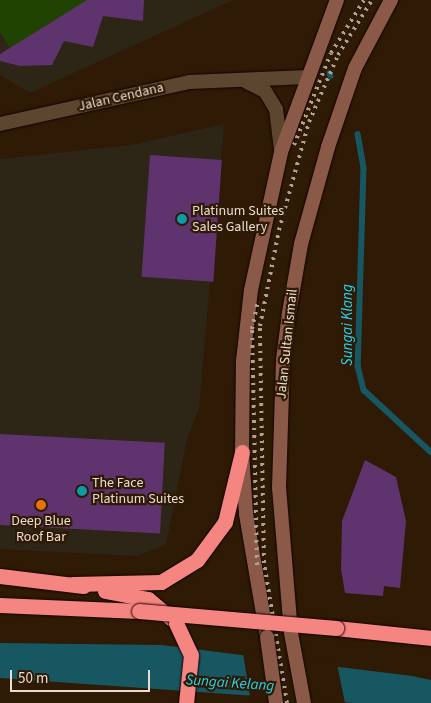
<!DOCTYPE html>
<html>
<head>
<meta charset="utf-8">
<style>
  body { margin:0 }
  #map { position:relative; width:431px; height:703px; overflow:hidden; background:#2e1a05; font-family:"Source Sans 3",sans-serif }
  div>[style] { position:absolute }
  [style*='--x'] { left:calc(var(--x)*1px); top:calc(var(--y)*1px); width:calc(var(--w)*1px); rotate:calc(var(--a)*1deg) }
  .commercial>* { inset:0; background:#2d2515 }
  .green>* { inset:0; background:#204301 }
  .water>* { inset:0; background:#175761 }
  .pier>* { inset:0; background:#2e1a05 }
  .stream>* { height:5.5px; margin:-2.75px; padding:0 2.75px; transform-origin:2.75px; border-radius:2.75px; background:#175761 }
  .building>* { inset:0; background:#5f336e; transform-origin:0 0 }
  .roads { filter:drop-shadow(0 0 1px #150400) drop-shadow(0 0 1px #150400) }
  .minor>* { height:14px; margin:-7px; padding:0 7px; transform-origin:7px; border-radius:7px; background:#5d4630 }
  .secondary>* { height:14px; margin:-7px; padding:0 7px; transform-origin:7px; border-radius:7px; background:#8b5948 }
  .motorway>* { height:15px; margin:-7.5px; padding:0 7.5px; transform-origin:7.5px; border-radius:7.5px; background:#f58580 }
  .rail>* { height:4px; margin-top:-2px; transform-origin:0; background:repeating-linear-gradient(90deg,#b1a191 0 2.5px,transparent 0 7.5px) }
  .bridges { filter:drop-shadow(0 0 1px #150400) drop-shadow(0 0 1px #150400) }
  .secondary-bridge>* { height:14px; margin:-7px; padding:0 7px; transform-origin:7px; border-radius:7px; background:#8b5948 }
  .motorway-bridge>* { height:15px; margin:-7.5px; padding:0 7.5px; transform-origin:7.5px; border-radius:7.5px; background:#f58580 }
  .dots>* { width:14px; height:14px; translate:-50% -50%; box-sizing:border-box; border:2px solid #2e1a05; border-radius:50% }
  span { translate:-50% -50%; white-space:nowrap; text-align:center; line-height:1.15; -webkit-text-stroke:4.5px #2e1a05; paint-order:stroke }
  .street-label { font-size:14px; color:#eadccf }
  .poi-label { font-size:14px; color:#eadccf }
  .left { translate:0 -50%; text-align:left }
  .water-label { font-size:15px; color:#22d8f3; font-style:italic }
  .scale { position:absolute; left:10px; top:670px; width:140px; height:22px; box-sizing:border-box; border:2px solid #eadccf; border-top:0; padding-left:6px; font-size:15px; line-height:18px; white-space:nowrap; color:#eadccf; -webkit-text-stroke:4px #2e1a05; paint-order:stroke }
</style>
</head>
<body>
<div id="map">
  <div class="commercial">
    <div style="clip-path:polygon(0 0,233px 0,30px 93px,0 75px)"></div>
    <div style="clip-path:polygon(224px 124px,199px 408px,187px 439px,166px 545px,137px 556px,0 549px,0 159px,131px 145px)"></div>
  </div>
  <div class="green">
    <div style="clip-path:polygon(0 0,87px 0,10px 48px,0 32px)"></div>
  </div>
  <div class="water">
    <div style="clip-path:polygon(0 643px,161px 645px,412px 676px,431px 680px,431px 703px,354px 703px,0 678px)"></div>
  </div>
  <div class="pier">
    <div style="clip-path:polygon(243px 653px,337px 664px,345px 703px,250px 697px)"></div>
  </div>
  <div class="stream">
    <div style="--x:330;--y:73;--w:3;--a:72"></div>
    <div style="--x:358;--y:134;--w:35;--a:80"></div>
    <div style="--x:364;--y:168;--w:198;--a:91.7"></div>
    <div style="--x:358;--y:366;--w:25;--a:76"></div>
    <div style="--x:364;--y:390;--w:91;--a:42.8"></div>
  </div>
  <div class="building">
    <div style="clip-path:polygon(87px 0,144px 0,143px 21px,103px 16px,93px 47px,64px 41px,52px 65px,20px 66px,0 61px,0 54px)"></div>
    <div style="left:150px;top:155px;width:72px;height:122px;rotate:4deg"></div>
    <div style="left:0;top:434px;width:165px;height:91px;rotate:3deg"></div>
    <div style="clip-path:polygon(365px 460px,396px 477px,406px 521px,400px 588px,384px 586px,383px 596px,345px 593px,341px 569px,342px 521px)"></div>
  </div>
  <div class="roads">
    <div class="minor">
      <div style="--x:247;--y:82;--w:20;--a:27"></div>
      <div style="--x:265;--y:91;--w:21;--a:59"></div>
      <div style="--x:276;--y:109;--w:39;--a:83"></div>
      <div style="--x:0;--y:124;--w:194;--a:-12.5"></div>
      <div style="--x:189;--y:82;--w:118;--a:-2.4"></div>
    </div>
    <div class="secondary">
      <div style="--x:291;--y:633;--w:145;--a:-94.7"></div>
      <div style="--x:279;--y:488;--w:128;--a:-88.2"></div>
      <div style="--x:283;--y:360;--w:47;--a:-82.7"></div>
      <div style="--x:289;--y:313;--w:70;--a:-80.1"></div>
      <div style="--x:301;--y:244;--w:101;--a:-74.4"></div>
      <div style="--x:328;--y:147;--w:83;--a:-71.1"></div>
      <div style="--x:355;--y:68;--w:77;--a:-62.1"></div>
      <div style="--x:267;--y:637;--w:125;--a:-99.7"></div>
      <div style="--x:246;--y:514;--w:62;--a:-93.7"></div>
      <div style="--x:242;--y:452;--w:91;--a:-89.4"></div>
      <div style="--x:243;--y:361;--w:71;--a:-83.6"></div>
      <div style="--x:251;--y:290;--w:141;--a:-77.7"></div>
      <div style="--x:281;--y:152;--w:162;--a:-69.8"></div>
    </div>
    <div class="motorway">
      <div style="--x:0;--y:576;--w:84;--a:6.9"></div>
      <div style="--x:73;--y:584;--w:88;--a:-1.3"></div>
      <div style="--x:161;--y:582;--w:42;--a:-31.4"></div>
      <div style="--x:197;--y:560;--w:47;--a:-53.6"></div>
      <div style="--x:225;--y:522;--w:72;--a:-76.3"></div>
      <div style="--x:105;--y:591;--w:44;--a:10.5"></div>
      <div style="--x:148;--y:599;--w:31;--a:40"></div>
      <div style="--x:0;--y:605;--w:139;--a:2.5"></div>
      <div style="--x:336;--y:628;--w:96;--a:6"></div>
    </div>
  </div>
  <div class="rail">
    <div style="--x:294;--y:145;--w:99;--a:-68.1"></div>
    <div style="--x:331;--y:53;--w:62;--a:-58.1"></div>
    <div style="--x:257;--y:565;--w:236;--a:-91.2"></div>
    <div style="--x:252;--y:329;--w:29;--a:-78"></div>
    <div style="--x:287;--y:703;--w:142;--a:-99.3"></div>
    <div style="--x:264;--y:563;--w:237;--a:-91"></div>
    <div style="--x:260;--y:326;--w:98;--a:-78.8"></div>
    <div style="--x:279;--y:230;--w:112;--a:-74.5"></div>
    <div style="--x:309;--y:122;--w:73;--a:-66.6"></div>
    <div style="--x:338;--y:55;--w:65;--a:-58.3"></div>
  </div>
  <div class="bridges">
    <div class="secondary-bridge">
      <div style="--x:291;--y:633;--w:71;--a:79.5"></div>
      <div style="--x:267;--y:637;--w:67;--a:82.2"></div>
    </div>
    <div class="motorway-bridge">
      <div style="--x:139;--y:611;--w:198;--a:4.9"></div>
      <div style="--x:176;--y:623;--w:35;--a:65"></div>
      <div style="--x:191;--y:655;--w:48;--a:95.9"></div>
    </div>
  </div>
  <div class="dots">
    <div style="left:182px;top:219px;background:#0f9aa8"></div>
    <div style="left:82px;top:491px;background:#0f9aa8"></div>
    <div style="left:41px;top:505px;background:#e8710a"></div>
  </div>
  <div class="street-label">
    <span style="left:121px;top:97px;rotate:-13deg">Jalan Cendana</span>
    <span style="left:287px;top:344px;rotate:-84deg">Jalan Sultan Ismail</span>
  </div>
  <div class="poi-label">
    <span class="left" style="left:192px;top:219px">Platinum Suites<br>Sales Gallery</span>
    <span class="left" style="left:92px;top:491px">The Face<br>Platinum Suites</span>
    <span style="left:41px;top:529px">Deep Blue<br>Roof Bar</span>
  </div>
  <div class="water-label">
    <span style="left:348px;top:325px;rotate:-90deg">Sungai Klang</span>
    <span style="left:230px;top:683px;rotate:4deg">Sungai Kelang</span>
  </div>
  <div class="scale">50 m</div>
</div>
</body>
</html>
